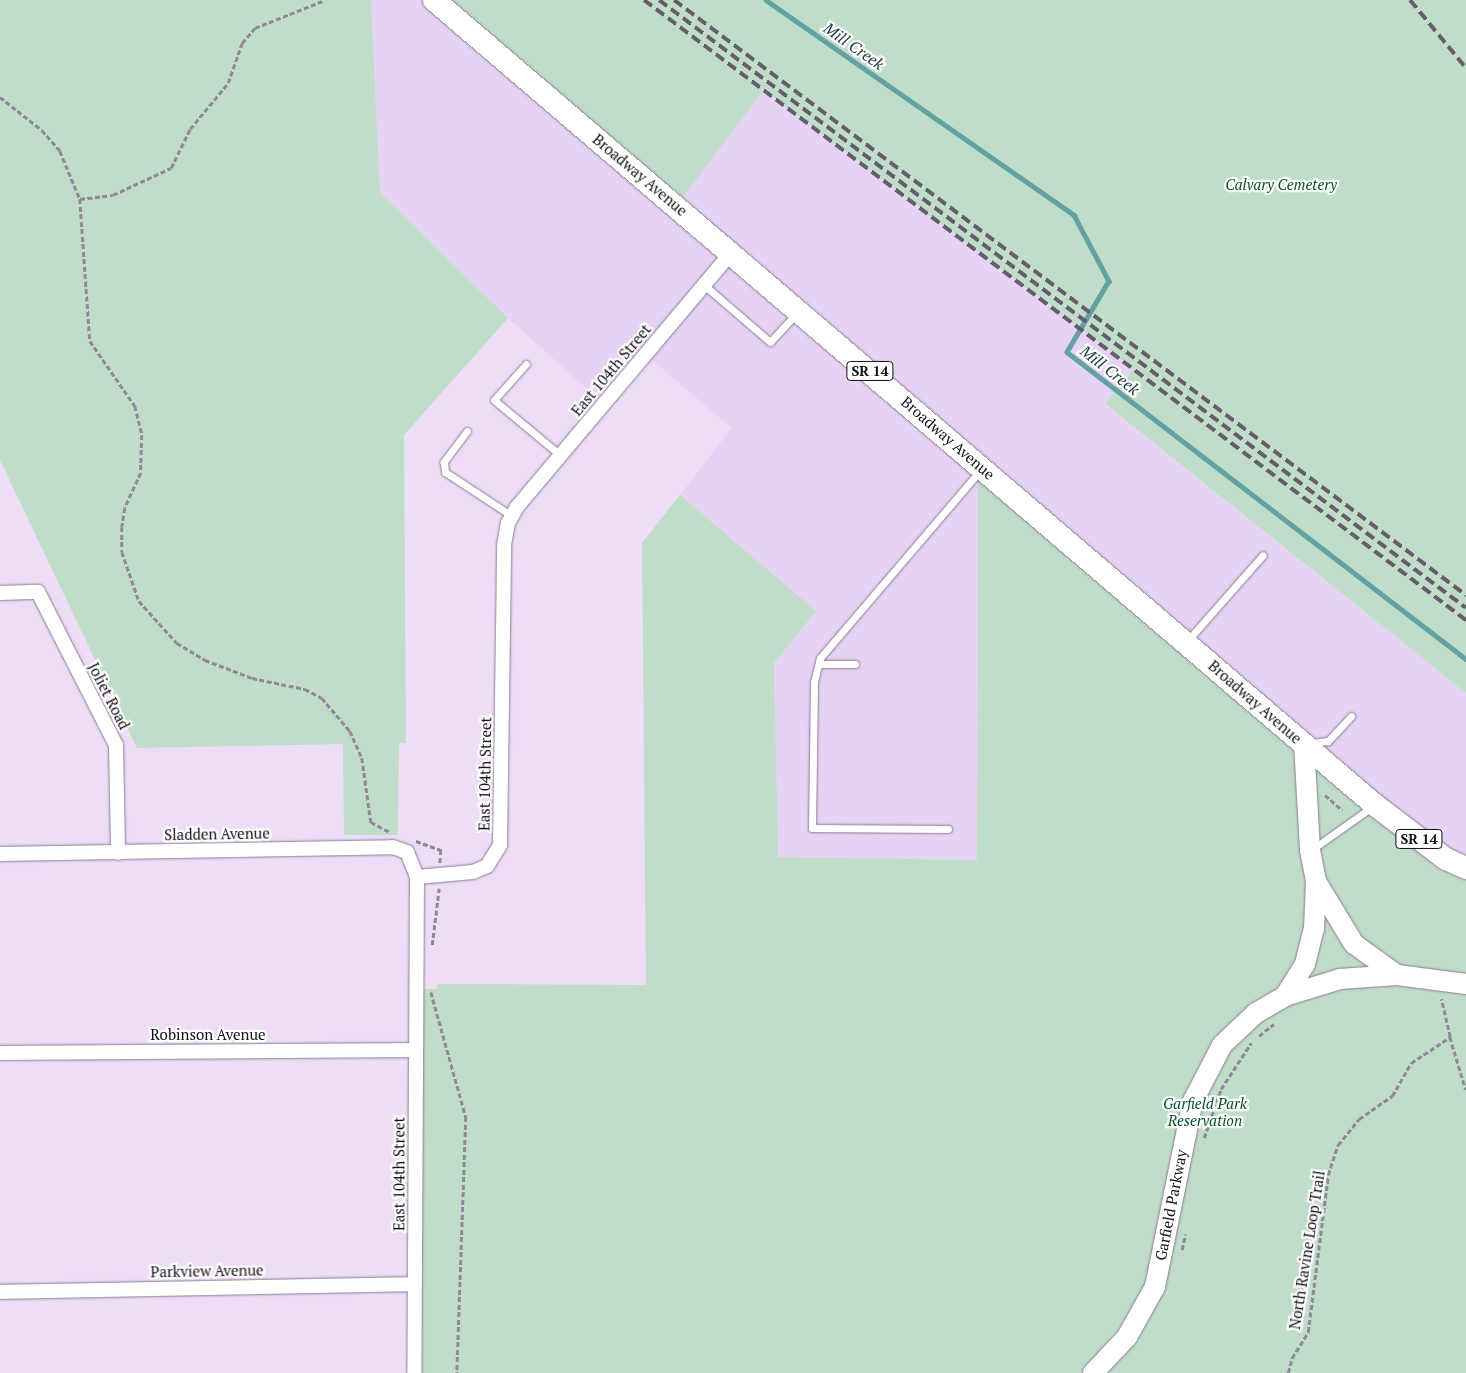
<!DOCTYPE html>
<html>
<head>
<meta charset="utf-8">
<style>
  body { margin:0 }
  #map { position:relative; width:1466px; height:1373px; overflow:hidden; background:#edddf7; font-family:"PT Serif",serif }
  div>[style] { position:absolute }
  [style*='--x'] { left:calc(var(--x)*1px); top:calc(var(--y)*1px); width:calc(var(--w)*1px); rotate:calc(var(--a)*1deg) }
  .built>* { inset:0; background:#e6d2f3 }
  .green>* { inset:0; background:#c0ddc9 }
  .stream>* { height:4.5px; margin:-2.25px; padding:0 2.25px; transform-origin:2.25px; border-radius:2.25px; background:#62a2a4 }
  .path>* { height:2.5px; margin-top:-1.25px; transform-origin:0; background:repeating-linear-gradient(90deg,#928699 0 5px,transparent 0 7.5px) }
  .roads { filter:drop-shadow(0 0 1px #8a7c94) drop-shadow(0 0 1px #8a7c94) }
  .lane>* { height:7px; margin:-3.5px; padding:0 3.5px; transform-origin:3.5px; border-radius:3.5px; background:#fff }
  .street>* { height:14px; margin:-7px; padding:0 7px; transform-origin:7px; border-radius:7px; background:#fff }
  .secondary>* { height:20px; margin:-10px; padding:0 10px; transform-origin:10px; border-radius:10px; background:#fff }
  .primary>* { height:22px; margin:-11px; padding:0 11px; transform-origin:11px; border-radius:11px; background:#fff }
  .rail>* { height:4px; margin-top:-2px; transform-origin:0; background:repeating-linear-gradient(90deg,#655c6c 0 10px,transparent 0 15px) }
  span { translate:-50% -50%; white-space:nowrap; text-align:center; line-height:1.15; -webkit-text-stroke:4.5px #fff; paint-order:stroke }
  .shield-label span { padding:1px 4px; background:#fff; border:1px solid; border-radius:4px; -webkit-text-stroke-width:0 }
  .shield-label { font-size:14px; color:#120d16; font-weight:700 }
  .street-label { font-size:15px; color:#120d16 }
  .park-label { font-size:15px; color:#04542d; font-style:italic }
  .water-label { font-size:16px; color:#1a3a3b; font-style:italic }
</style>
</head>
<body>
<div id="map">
  <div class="built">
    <div style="clip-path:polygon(371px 0,434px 0,468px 29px,489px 0,659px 0,1140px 362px,1105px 405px,1466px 693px,1466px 868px,978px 467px,977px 860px,777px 857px,774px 663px,815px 611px,680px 495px,732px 428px,646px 355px,604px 404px,508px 318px,380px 193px)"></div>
  </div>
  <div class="green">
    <div style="clip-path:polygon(0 0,371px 0,380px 193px,508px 318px,404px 435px,406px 743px,399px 743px,398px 835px,344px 835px,343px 744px,137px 748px,89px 647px,0 460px)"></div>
    <div style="clip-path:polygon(434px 0,1466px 0,1466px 693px,1105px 404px,1134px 369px,764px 90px,677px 205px)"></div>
    <div style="clip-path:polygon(978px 467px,1466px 868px,1466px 1373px,414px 1373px,417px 989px,437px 989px,437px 984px,646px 985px,642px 543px,680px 495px,816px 611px,774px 663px,778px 857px,977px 860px)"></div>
  </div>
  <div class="stream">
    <div style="--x:766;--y:0;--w:376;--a:34.9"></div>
    <div style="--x:1074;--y:215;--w:75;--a:62.1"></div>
    <div style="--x:1109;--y:281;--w:82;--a:120.6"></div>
    <div style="--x:1067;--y:352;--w:503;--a:37.58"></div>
  </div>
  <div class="path">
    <div style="--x:0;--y:97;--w:53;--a:38.2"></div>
    <div style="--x:42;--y:130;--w:28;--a:49"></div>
    <div style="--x:60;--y:151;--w:52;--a:67.4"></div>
    <div style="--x:80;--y:199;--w:142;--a:86"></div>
    <div style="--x:90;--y:341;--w:79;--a:55.3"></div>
    <div style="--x:135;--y:406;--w:30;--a:76"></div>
    <div style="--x:142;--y:435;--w:38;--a:92"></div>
    <div style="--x:141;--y:473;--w:38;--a:115"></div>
    <div style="--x:125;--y:508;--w:19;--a:99"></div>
    <div style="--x:122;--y:527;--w:25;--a:90"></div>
    <div style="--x:122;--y:552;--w:52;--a:70.9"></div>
    <div style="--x:139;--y:601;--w:57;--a:47.9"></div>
    <div style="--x:177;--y:643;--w:33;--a:31"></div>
    <div style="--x:205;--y:660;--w:50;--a:21"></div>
    <div style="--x:252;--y:678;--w:54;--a:11.7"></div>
    <div style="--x:305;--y:689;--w:19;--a:28"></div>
    <div style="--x:322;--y:698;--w:43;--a:49.7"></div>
    <div style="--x:350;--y:731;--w:30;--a:66"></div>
    <div style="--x:362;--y:758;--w:65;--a:82"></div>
    <div style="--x:371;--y:822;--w:21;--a:28"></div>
    <div style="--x:80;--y:199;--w:33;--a:-7"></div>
    <div style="--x:113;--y:195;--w:64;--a:-25"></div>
    <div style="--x:171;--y:168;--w:43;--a:-64"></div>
    <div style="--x:190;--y:129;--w:60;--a:-50.4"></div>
    <div style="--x:228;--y:83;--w:42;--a:-70.7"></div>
    <div style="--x:242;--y:43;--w:20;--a:-49"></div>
    <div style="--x:255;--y:28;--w:75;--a:-21.8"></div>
    <div style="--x:1325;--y:795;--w:23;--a:41"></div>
    <div style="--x:416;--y:841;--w:27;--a:20"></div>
    <div style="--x:441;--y:850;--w:13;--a:94"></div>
    <div style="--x:432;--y:945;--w:57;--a:-83"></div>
    <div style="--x:431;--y:992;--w:130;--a:74.4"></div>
    <div style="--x:466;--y:1117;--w:256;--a:92"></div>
    <div style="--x:1259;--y:1036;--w:19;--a:-39"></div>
    <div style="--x:1450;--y:1037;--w:55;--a:73.2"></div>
    <div style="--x:1204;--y:1138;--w:52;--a:-70.9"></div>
    <div style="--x:1221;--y:1089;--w:55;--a:-56.9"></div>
    <div style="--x:1182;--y:1250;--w:16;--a:-79"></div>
    <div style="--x:1288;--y:1373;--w:16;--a:-75"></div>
    <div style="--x:1292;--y:1358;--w:31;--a:-58"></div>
    <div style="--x:1308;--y:1332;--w:158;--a:-82.7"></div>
    <div style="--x:1328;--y:1175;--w:32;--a:-72"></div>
    <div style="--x:1338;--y:1145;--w:33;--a:-51"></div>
    <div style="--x:1359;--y:1119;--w:40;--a:-34.9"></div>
    <div style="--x:1392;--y:1096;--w:38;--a:-60"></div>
    <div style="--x:1411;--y:1063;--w:47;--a:-33.7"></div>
    <div style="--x:1450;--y:1037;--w:39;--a:-103"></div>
  </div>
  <div class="roads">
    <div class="lane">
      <div style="--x:704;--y:285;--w:87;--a:40.8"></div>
      <div style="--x:770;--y:342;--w:37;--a:-47"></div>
      <div style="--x:526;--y:364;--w:48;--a:131.6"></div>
      <div style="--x:494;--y:400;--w:86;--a:39.8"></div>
      <div style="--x:467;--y:431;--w:39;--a:127"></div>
      <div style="--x:444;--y:462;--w:10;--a:84"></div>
      <div style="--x:445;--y:472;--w:80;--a:33.3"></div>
      <div style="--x:1188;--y:640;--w:113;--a:-48.6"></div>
      <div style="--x:819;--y:664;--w:36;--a:0"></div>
      <div style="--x:1312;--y:743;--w:16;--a:-7"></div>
      <div style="--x:1328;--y:741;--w:34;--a:-47"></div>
      <div style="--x:948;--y:829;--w:136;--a:-179.6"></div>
      <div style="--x:812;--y:828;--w:146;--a:-89.2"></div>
      <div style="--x:814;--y:682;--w:25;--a:-76"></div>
      <div style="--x:820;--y:658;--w:245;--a:-49.5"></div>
      <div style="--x:1314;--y:848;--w:71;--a:-35.3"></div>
    </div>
    <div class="street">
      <div style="--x:0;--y:593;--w:38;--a:-2"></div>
      <div style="--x:38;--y:592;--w:172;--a:63"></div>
      <div style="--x:116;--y:745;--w:108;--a:88.9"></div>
      <div style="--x:0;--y:854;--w:393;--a:-1"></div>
      <div style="--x:393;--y:847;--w:15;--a:20"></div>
      <div style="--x:407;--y:852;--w:27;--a:68"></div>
      <div style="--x:417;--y:877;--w:496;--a:90.3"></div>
      <div style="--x:417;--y:877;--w:56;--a:-5.1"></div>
      <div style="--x:473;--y:872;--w:15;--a:-23"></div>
      <div style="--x:487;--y:866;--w:25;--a:-58"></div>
      <div style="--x:500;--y:845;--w:300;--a:-89.2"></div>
      <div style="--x:504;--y:545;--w:22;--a:-80"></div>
      <div style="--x:508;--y:523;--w:18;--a:-61"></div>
      <div style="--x:517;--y:507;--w:334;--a:-49.9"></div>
      <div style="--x:0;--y:1053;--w:416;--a:-0.4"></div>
      <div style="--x:0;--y:1292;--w:414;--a:-1.1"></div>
    </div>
    <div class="secondary">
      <div style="--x:1317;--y:883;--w:71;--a:58.8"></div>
      <div style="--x:1354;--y:944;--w:53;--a:35.8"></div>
      <div style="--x:1397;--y:975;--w:70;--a:7.4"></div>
      <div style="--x:1285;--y:996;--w:58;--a:-17.2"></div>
      <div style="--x:1340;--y:979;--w:57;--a:-4"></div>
      <div style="--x:1093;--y:1373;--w:50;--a:-46.6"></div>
      <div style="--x:1127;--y:1337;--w:57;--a:-60.8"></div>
      <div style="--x:1155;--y:1287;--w:190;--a:-78.5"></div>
      <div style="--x:1193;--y:1101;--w:63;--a:-62.6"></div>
      <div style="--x:1222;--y:1045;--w:47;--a:-43.3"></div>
      <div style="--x:1256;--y:1013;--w:34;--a:-30"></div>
      <div style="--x:1285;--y:996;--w:38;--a:-58"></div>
      <div style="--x:1305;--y:964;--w:36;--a:-76"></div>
      <div style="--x:1314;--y:929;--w:48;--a:-87.6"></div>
      <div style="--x:1316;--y:881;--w:32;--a:-101"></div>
      <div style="--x:1310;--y:850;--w:106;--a:-93.2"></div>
    </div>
    <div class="primary">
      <div style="--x:434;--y:0;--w:1238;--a:40.55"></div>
      <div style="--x:1375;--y:805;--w:89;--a:37.3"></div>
      <div style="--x:1446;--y:859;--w:22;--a:24"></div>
    </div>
  </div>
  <div class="rail">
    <div style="--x:644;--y:0;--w:1030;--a:37.03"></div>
    <div style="--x:659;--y:0;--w:1010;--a:36.99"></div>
    <div style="--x:674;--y:0;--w:991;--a:36.92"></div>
    <div style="--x:1410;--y:0;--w:88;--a:50.5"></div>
  </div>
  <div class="shield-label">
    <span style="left:870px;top:371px">SR 14</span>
    <span style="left:1419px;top:839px">SR 14</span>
  </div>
  <div class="street-label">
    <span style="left:640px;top:175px;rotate:40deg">Broadway Avenue</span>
    <span style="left:611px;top:370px;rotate:-50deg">East 104th Street</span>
    <span style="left:948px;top:438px;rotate:41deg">Broadway Avenue</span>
    <span style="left:109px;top:696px;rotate:63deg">Joliet Road</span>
    <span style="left:1255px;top:702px;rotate:41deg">Broadway Avenue</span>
    <span style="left:485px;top:774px;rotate:-89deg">East 104th Street</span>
    <span style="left:217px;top:834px;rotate:-1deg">Sladden Avenue</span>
    <span style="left:208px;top:1035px">Robinson Avenue</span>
    <span style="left:399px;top:1174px;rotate:-90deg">East 104th Street</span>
    <span style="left:1171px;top:1205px;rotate:-79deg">Garfield Parkway</span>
    <span style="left:1307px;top:1250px;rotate:-81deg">North Ravine Loop Trail</span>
    <span style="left:207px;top:1271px;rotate:-1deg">Parkview Avenue</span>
  </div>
  <div class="park-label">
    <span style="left:1281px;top:185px">Calvary Cemetery</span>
    <span style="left:1205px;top:1112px">Garfield Park<br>Reservation</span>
  </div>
  <div class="water-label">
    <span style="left:854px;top:46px;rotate:35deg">Mill Creek</span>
    <span style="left:1110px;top:370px;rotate:38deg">Mill Creek</span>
  </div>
</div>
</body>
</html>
